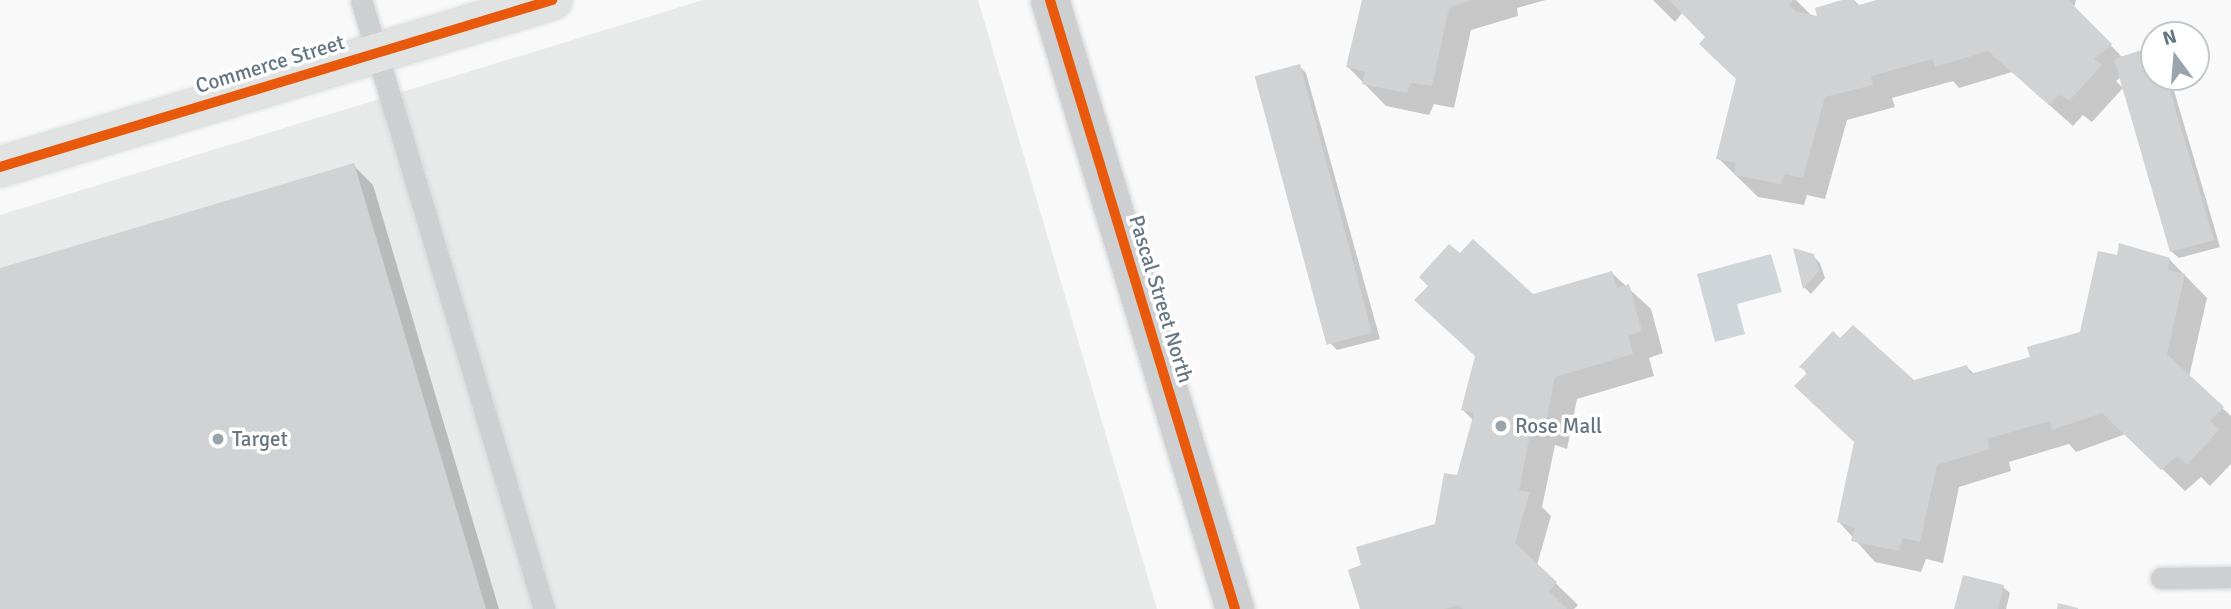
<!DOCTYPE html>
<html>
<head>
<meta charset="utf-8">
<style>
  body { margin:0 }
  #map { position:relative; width:2231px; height:609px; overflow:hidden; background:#f9f9f9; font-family:Signika,sans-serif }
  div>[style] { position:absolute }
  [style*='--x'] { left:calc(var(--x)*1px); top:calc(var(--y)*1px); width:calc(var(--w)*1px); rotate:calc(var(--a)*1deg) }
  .built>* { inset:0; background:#e8e9e9 }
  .water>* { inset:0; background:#ced6d9 }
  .shadow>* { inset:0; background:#0003 }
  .building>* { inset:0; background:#d0d2d3; transform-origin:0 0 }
  .roads { filter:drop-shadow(0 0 2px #d5d6d7) drop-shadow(0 0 2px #d5d6d7) }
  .lane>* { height:21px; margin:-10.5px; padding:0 10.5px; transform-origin:10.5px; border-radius:10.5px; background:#cecfd0 }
  .street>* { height:38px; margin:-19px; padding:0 19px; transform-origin:19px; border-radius:19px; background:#cecfd0 }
  .secondary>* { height:38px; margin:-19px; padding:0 19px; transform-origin:19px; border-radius:19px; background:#e1e2e2 }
  .cycleway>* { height:10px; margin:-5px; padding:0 5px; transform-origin:5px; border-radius:5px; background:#e8590c }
  .dots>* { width:19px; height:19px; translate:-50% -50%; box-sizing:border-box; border:4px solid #fff; border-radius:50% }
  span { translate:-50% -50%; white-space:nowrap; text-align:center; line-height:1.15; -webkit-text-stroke:7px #fff; paint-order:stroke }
  .street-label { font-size:21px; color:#657683 }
  .poi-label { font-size:21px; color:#657683 }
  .left { translate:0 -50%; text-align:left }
  .north { position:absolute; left:2140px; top:21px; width:70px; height:70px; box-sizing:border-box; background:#fff; border:2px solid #c1c8cd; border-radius:50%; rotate:344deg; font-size:19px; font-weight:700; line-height:28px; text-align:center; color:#657683 }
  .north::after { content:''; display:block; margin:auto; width:24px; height:32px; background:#99a4ac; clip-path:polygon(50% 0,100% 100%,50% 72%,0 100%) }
</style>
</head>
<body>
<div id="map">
  <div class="built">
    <div style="clip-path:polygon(703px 0,978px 0,1157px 609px,0 609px,0 215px)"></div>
  </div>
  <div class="water">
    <div style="clip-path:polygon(1771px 254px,1782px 292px,1737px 304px,1745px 334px,1715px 342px,1697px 274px)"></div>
  </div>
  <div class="shadow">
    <div style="clip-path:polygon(1364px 0,1546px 0,1517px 8px,1518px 16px,1471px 30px,1454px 108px,1434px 104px,1429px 115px,1386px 106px,1348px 67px)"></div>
    <div style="clip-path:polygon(1653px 0,1796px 0,1813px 17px,1820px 19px,1848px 0,1854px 0,1861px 7px,1883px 0,2076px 0,2074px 7px,2123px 58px,2154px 48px,2154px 77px,2170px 77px,2220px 247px,2179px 258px,2172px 252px,2121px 77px,2116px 81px,2123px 88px,2092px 122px,2083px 115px,2073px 126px,2012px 72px,1959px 88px,1953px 81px,1892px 98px,1895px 107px,1847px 120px,1825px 199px,1807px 195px,1804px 205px,1758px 197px,1718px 158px,1738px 79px,1707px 37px,1683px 12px,1675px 22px)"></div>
    <div style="clip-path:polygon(1299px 66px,1306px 73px,1380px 339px,1337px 350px,1330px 343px)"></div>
    <div style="clip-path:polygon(353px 165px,373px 185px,499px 609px,0 609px,0 270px)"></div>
    <div style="clip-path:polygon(1796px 251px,1813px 256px,1820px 263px,1825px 278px,1811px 294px,1805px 288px)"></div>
    <div style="clip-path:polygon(1460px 255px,1532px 296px,1612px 273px,1651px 309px,1663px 353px,1649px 358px,1654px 376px,1577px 399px,1567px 449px,1555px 445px,1542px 507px,1551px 516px,1537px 565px,1578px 605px,1574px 609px,1362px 609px,1437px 525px,1458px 477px,1474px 421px,1463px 410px,1476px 357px)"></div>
    <div style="clip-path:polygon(2118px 257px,2170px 260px,2207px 298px,2189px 377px,2231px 416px,2231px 464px,2210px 486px,2201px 477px,2185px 491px,2126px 434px,2076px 452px,2069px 444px,2009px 462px,2011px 471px,1959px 487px,1943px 563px,1926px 559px,1921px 572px,1875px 562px,1839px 522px,1856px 443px,1802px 367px,1840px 341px,1913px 382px,1967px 367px,1975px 375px,2032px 358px,2082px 333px)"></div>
    <div style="clip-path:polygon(2003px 587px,2010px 593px,2006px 609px,1956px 609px)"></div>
  </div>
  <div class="building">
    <div style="clip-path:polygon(1362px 0,1472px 0,1449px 8px,1432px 86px,1411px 83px,1407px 93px,1362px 84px,1365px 72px,1346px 67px)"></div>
    <div style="clip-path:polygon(1669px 0,1793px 0,1789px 6px,1797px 12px,1817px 16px,1815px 8px,1842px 0,1854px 0,1856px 6px,1876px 0,2068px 0,2112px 44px,2094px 59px,2102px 65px,2069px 101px,2060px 94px,2049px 105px,1988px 51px,1935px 67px,1933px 59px,1871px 76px,1873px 85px,1825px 97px,1803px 178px,1785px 174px,1781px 184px,1734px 175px,1736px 163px,1716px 159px,1736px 79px,1699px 44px,1705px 37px)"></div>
    <div style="clip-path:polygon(2154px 46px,2154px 77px,2166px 77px,2214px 240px,2170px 252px,2114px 59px)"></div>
    <div style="left:1300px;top:64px;width:278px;height:47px;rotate:75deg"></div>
    <div style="clip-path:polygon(354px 163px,486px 609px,0 609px,0 268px)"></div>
    <div style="clip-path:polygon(1473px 239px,1533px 294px,1612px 271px,1617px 288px,1629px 284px,1642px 331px,1628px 336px,1633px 354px,1555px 377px,1545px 427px,1532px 424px,1519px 490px,1530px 492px,1515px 543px,1557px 582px,1549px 591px,1567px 609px,1463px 609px,1458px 605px,1445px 609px,1360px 609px,1348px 570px,1361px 565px,1356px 547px,1435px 524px,1444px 473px,1457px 475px,1474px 413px,1461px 410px,1475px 356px,1414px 300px,1428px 286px,1419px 277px,1449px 244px,1460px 253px)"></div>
    <div style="clip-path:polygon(2119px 243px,2170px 258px,2168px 270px,2185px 274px,2167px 354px,2224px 407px,2210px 421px,2220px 429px,2187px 465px,2177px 456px,2161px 470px,2102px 413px,2052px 430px,2050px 421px,1987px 439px,1990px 449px,1937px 465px,1920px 542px,1903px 538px,1899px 551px,1851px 541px,1855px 528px,1837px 522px,1854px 442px,1794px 386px,1808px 372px,1799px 367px,1833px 331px,1840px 338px,1853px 325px,1914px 380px,1967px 365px,1970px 374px,2030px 357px,2027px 347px,2080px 332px,2098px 251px,2117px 255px)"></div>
    <div style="clip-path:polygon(1793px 248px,1814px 254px,1819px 271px,1803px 289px)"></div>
    <div style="clip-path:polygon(1963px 575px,2004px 585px,1998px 609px,1954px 609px)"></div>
    <div style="clip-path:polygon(2058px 603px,2078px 608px,2078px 609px,2057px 609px)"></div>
  </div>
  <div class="roads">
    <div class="lane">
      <div style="--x:361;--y:0;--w:636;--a:73.27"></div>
      <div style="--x:2161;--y:578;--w:70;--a:-0.8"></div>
    </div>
    <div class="street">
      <div style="--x:1050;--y:0;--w:636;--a:73.1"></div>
    </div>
    <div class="secondary">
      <div style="--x:0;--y:167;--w:577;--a:-16.83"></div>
    </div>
  </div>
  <div class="cycleway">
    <div style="--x:1050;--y:0;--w:636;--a:73.1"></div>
    <div style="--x:0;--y:167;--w:577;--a:-16.83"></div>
  </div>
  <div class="dots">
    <div style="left:1501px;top:426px;background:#99a4ac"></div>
    <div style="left:218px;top:439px;background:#99a4ac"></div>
  </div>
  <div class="street-label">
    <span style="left:270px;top:64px;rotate:-17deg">Commerce Street</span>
    <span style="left:1161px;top:299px;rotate:73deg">Pascal Street North</span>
  </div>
  <div class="poi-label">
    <span class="left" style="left:1515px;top:426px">Rose Mall</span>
    <span class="left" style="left:232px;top:439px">Target</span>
  </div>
  <div class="north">N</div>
</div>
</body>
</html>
